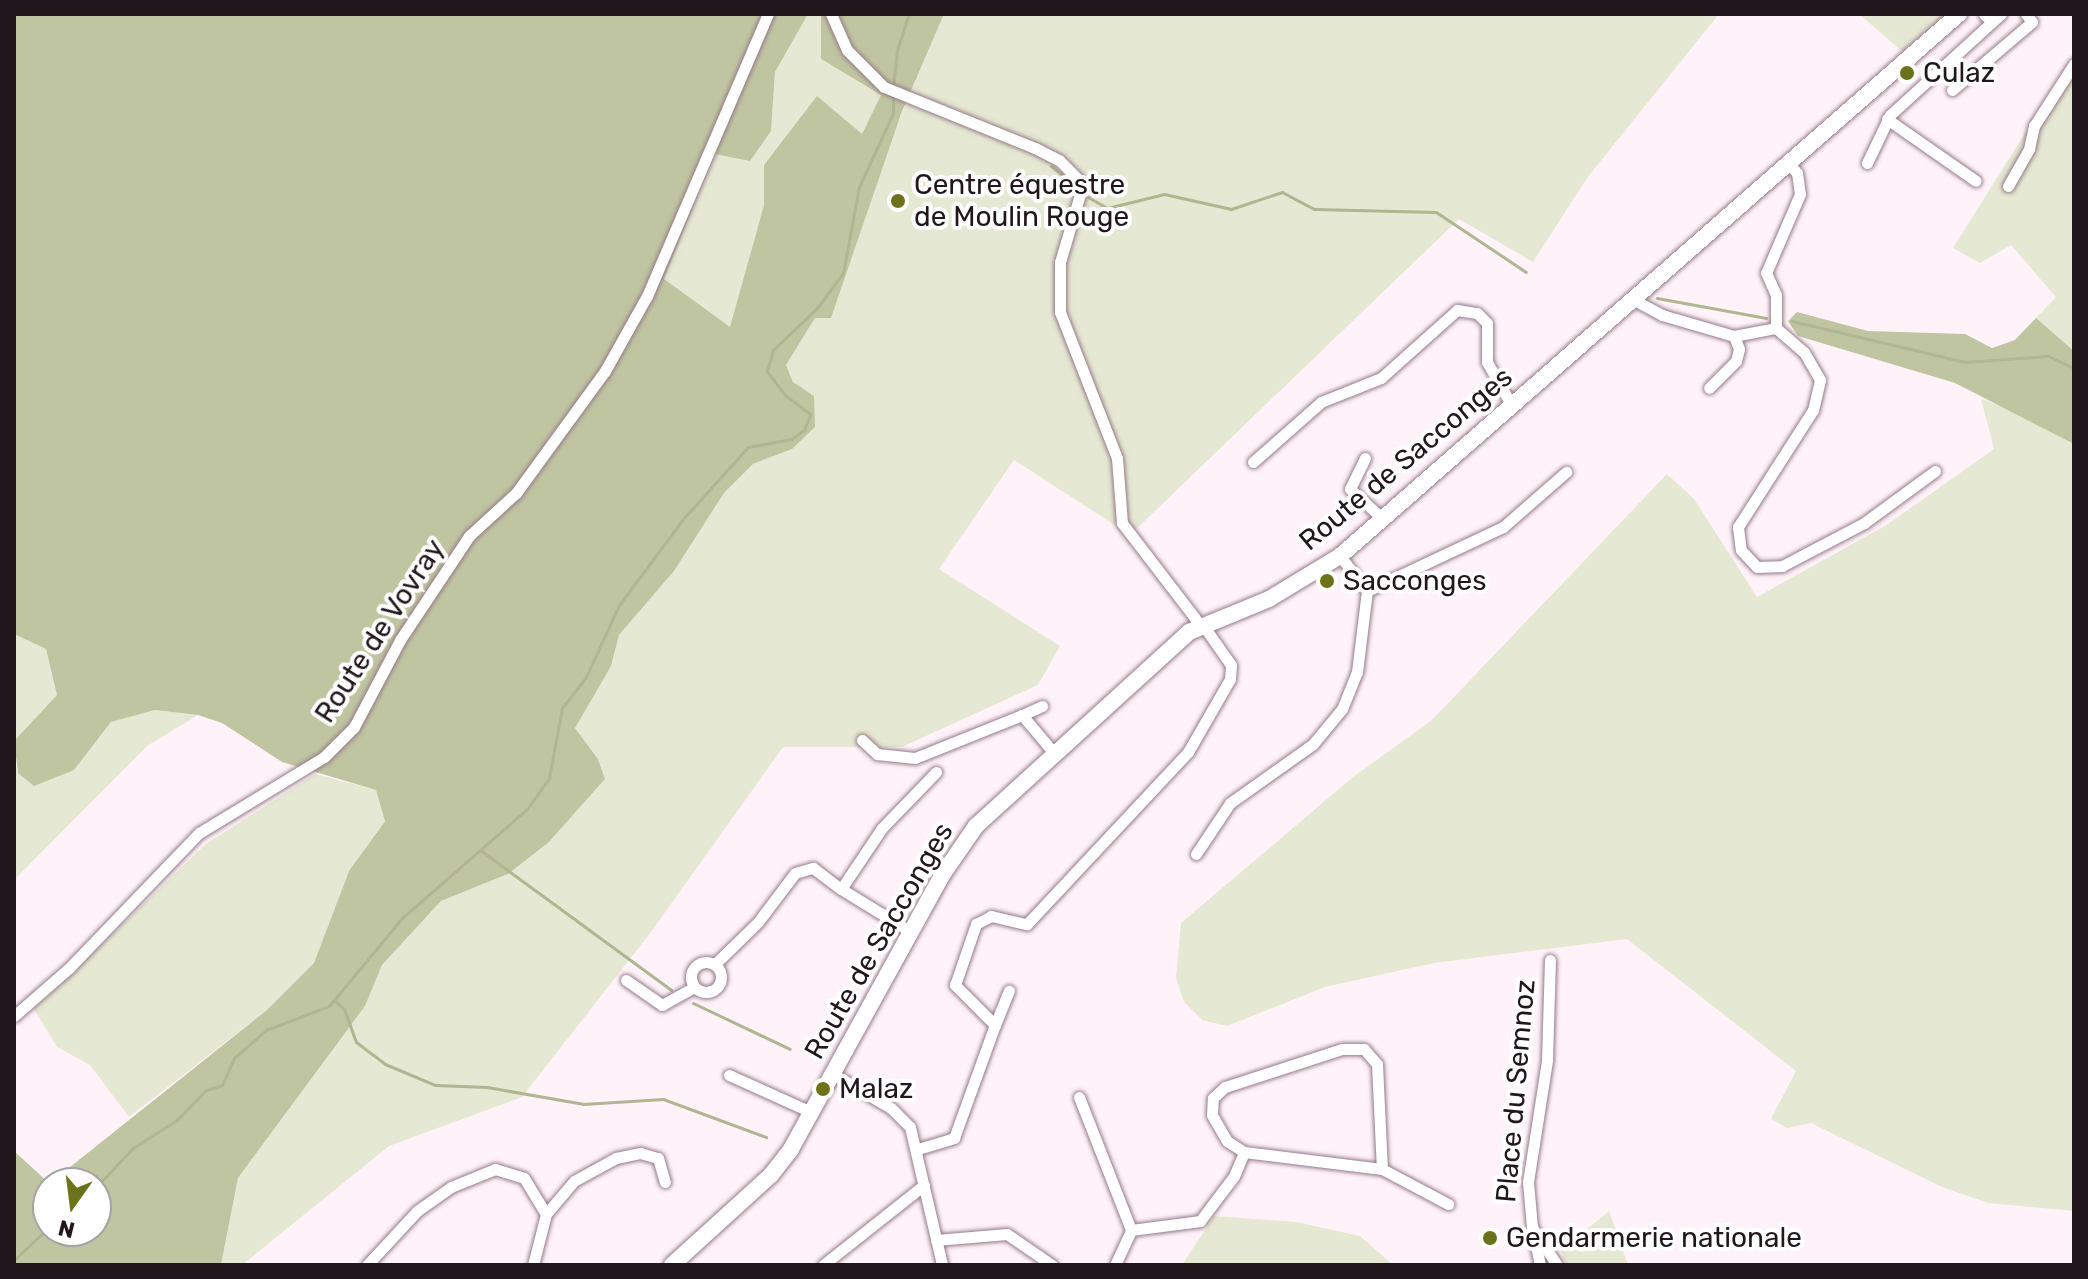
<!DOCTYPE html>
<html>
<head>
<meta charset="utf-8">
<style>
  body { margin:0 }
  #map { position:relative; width:2088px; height:1279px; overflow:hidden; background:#fff3f9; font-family:Rubik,sans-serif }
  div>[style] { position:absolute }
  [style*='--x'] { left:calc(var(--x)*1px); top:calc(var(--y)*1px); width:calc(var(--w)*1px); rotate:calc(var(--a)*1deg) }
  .green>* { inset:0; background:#e5e8d2 }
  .forest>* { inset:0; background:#c0c5a1 }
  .stream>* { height:3px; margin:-1.5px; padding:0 1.5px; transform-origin:1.5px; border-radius:1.5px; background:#b1b592 }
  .roads { filter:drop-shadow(0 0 2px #947b88) drop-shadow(0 0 2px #947b88) }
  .street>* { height:11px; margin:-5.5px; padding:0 5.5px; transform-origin:5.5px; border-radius:5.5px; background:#fff }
  .street>.ring { margin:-5.5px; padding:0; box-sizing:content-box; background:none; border:11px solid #fff; border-radius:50% }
  .secondary>* { height:16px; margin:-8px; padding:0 8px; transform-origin:8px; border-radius:8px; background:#fff }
  .dots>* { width:22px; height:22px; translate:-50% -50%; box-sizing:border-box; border:4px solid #fff; border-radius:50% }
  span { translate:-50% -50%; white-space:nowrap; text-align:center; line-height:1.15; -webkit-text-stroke:8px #fff; paint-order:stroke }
  .poi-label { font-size:28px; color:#20161b }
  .left { translate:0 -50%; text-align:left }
  .street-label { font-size:28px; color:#20161b }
  .frame { position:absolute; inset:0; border:16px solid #20161b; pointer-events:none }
  .north { position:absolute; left:32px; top:1167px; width:80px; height:80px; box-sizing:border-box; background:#fff; border:2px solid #a6a2a4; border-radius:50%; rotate:194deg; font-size:22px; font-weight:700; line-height:32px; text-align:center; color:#20161b }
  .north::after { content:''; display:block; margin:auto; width:28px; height:36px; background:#6c7219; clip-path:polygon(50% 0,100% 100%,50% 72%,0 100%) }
</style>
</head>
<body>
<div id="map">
  <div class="green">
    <div style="clip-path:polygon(808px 14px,821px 14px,821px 59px,881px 95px,862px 134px,765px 165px,764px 205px,730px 328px,664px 279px,716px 153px,771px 131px,775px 72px)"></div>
    <div style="clip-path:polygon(944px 14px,1719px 14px,1587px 178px,1533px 262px,1459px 219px,1130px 535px,1014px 460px,939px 569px,1060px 646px,1038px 685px,902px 747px,783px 747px,651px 932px,522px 1097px,389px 1146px,242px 1265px,221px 1265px,238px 1178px,365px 1006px,382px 965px,441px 901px,508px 874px,548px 843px,605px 779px,598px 759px,575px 728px,577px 717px,611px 666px,619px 635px,674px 571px,724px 493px,753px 464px,792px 449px,814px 396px,793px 382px,786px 365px,815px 318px)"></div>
    <div style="clip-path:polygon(1859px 14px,1967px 14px,1904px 53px)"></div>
    <div style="clip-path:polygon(2074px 55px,2074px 351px,2036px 318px,2056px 297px,2011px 245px,1980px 263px,1953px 248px)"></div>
    <div style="clip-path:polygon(1981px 399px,2011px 409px,2074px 444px,2074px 1211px,1988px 1203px,1942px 1187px,1811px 1123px,1787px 1128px,1771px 1119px,1796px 1071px,1627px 939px,1434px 963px,1325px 987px,1227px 1026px,1202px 1020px,1184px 1002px,1176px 978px,1181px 923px,1353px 777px,1432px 720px,1667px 474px,1694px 499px,1757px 597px,1885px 526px,1994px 449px)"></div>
    <div style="clip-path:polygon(14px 634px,46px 649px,57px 695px,14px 741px)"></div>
    <div style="clip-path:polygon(155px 710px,198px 715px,147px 746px,14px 880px,14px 759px,18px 773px,74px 770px,111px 722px)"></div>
    <div style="clip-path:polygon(315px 774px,376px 790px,385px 820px,349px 871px,314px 963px,267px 1010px,129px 1117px,90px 1065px,57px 1047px,34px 1009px,206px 844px)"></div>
    <div style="clip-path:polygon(1609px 1211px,1628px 1265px,1566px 1265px,1561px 1251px)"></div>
    <div style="clip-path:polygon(1214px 1216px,1296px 1222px,1360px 1236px,1393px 1265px,1182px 1265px)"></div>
  </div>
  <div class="forest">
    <div style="clip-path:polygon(14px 14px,808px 14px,775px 72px,771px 131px,750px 161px,715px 154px,664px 279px,730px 327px,764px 205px,764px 165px,817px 96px,862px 134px,881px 95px,821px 59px,821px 14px,944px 14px,901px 114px,831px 318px,815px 318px,786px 365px,793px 382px,814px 396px,815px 427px,792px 449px,753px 464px,724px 493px,674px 571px,619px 635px,611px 666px,575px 728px,598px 759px,605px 779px,548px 843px,508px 874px,441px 901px,382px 965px,365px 1006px,238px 1178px,221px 1265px,14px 1265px,14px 1151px,49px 1183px,48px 1231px,96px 1231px,96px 1183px,50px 1183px,267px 1010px,314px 963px,349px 871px,385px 821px,376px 790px,282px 762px,222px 723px,198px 715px,155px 710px,111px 722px,74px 770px,34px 786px,18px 773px,14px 741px,57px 695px,46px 649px,14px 634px)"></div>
    <div style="clip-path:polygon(1797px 312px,1868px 331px,1965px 334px,1992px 348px,2015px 340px,2036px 318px,2074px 351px,2074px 444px,1955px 383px,1798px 336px,1788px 321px)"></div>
  </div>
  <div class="stream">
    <div style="--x:893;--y:88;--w:38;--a:-84"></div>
    <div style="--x:897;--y:50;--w:38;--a:-72"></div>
    <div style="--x:1051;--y:166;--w:32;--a:39"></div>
    <div style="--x:1088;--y:197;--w:22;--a:30"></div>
    <div style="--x:1107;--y:208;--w:59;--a:-13.8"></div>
    <div style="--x:1164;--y:194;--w:69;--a:12.6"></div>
    <div style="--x:1231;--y:209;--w:54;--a:-18.4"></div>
    <div style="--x:1282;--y:192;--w:36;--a:28"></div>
    <div style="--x:1314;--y:209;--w:122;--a:1.4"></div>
    <div style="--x:1436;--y:212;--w:108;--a:33.7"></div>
    <div style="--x:1657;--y:298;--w:111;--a:10.4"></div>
    <div style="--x:1792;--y:321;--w:178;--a:13.3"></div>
    <div style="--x:1965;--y:362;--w:83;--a:-4.1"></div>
    <div style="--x:2048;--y:356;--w:29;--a:25"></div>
    <div style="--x:480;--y:850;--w:237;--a:36.2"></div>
    <div style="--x:335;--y:1001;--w:12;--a:42"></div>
    <div style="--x:344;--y:1009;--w:35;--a:70"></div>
    <div style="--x:356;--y:1042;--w:36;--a:37"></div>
    <div style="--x:385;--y:1064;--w:54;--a:22.8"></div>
    <div style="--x:435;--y:1085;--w:52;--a:2.2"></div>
    <div style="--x:487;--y:1087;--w:97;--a:10"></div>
    <div style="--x:583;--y:1104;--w:80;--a:-3.6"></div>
    <div style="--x:663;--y:1099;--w:110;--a:20.3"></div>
    <div style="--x:693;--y:1003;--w:107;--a:25.4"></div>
    <div style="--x:96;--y:1187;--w:54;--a:-46.5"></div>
    <div style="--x:133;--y:1148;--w:52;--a:-32.5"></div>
    <div style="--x:177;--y:1120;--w:42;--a:-46"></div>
    <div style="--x:206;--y:1090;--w:17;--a:-17"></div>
    <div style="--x:222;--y:1085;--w:30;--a:-66"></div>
    <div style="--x:234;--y:1058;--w:43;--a:-41.2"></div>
    <div style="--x:266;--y:1030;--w:67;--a:-20.9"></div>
    <div style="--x:329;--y:1006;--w:114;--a:-50.3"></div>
    <div style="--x:402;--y:918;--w:167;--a:-41.1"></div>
    <div style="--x:528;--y:808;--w:37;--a:-55"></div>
    <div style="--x:549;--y:778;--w:71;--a:-79.5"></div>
    <div style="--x:562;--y:708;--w:39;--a:-52"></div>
    <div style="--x:586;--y:677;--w:79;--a:-65.4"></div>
    <div style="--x:619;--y:605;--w:107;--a:-53.3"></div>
    <div style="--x:683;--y:519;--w:97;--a:-47.9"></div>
    <div style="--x:748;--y:447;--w:44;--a:-10.5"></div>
    <div style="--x:791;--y:439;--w:16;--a:-35"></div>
    <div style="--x:804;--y:430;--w:17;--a:-69"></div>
    <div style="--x:810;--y:414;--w:31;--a:-143"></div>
    <div style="--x:785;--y:395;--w:30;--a:-127"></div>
    <div style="--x:767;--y:371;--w:22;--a:-74"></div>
    <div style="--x:773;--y:350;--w:62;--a:-43.7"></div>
    <div style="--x:818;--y:307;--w:42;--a:-53.7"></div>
    <div style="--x:843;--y:273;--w:87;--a:-79.5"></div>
    <div style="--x:859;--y:187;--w:81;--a:-65.3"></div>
    <div style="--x:893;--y:113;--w:18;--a:-90"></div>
    <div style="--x:14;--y:1260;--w:47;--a:-43.3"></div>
  </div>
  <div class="roads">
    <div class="street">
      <div style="--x:831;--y:14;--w:39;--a:66"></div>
      <div style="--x:847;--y:50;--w:52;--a:45"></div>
      <div style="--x:884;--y:87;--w:163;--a:22"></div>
      <div style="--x:1035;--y:148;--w:27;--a:27"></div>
      <div style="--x:1059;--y:160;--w:34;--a:45"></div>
      <div style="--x:1083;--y:184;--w:81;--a:106.4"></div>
      <div style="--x:1060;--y:262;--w:50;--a:90"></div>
      <div style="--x:1060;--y:312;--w:157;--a:68.7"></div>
      <div style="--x:1117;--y:458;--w:65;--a:85.6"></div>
      <div style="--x:1122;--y:523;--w:130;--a:52.5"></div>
      <div style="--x:1984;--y:14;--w:11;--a:45"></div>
      <div style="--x:1992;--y:22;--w:12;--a:-42"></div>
      <div style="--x:1952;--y:90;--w:105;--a:-40.4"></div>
      <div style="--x:2032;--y:22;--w:10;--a:-127"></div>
      <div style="--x:1887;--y:119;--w:108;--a:34.9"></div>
      <div style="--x:1867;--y:163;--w:53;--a:-64.4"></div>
      <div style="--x:1890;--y:115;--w:138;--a:-42.4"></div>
      <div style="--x:2008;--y:186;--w:43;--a:-60.4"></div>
      <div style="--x:2029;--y:149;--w:24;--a:-78"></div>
      <div style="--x:2034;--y:126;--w:74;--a:-57.2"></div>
      <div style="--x:1632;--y:299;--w:34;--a:28"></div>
      <div style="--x:1662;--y:315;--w:75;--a:16.3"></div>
      <div style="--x:1734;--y:336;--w:14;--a:69"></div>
      <div style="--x:1739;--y:349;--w:12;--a:104"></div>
      <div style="--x:1736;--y:361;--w:38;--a:135"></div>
      <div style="--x:1776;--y:328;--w:33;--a:-90"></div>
      <div style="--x:1776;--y:295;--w:24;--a:-114"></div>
      <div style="--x:1766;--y:273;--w:86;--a:-66.7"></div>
      <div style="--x:1800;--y:194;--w:21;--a:-98"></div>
      <div style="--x:1797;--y:173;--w:13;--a:-132"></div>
      <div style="--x:1734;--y:336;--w:43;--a:-10.8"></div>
      <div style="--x:1776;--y:328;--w:37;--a:41"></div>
      <div style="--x:1804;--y:352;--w:32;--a:60"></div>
      <div style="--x:1820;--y:380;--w:31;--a:103"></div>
      <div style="--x:1813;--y:410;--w:139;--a:122.7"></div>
      <div style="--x:1738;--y:527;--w:23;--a:83"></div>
      <div style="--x:1741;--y:550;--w:23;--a:47"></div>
      <div style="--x:1757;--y:567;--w:25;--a:-2"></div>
      <div style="--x:1782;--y:566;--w:93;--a:-27.7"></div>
      <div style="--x:1864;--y:523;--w:88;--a:-36.2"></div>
      <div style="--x:1365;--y:458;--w:34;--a:116"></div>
      <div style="--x:1350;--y:489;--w:45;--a:42.3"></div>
      <div style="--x:1253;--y:462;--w:91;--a:-41.4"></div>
      <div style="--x:1321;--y:402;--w:65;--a:-21.8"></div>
      <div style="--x:1381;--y:378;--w:102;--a:-41.8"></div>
      <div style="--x:1457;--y:310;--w:20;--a:9"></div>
      <div style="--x:1477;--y:313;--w:14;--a:45"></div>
      <div style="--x:1487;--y:323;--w:39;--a:90"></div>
      <div style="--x:1487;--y:362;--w:48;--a:60.3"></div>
      <div style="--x:1367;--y:591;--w:150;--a:-25.2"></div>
      <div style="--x:1503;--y:527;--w:84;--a:-41.1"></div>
      <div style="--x:1022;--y:715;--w:22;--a:-24"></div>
      <div style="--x:862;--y:740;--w:21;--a:43"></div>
      <div style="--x:877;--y:754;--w:38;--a:6"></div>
      <div style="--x:915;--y:758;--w:115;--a:-21.9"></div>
      <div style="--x:1022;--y:715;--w:48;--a:50"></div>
      <div style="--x:1196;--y:854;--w:61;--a:-56.3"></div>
      <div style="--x:1230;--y:803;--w:102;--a:-35.4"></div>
      <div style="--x:1313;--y:744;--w:45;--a:-50.4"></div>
      <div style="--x:1342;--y:709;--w:40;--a:-68"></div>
      <div style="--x:1357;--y:672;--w:82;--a:-83"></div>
      <div style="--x:1367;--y:591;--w:44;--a:-127.6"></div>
      <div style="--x:911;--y:932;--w:82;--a:-148.4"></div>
      <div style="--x:841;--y:889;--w:73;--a:-56.1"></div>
      <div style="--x:882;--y:828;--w:78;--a:-46"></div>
      <div class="ring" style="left:691px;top:962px;width:19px;height:19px"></div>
      <div style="--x:715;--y:964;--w:60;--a:-44.3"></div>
      <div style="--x:758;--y:922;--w:61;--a:-52.9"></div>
      <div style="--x:795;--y:873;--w:19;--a:-16"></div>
      <div style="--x:813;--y:868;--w:35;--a:37"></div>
      <div style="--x:626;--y:980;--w:44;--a:34.8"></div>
      <div style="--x:662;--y:1005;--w:37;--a:-29"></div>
      <div style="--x:14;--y:1016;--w:73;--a:-41.1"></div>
      <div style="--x:69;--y:968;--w:187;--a:-46.1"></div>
      <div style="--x:199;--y:833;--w:146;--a:-31.3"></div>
      <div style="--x:324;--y:757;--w:42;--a:-45"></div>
      <div style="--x:354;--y:727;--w:98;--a:-62.1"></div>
      <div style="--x:400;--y:640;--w:125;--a:-56.4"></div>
      <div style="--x:469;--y:536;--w:64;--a:-42.5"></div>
      <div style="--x:516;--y:493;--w:151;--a:-53.9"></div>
      <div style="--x:605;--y:371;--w:86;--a:-60.8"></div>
      <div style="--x:647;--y:296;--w:307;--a:-66.8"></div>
      <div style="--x:995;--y:1025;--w:37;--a:-68"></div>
      <div style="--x:833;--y:1074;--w:67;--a:30.4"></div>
      <div style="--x:891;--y:1108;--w:27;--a:45"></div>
      <div style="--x:910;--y:1127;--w:142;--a:76.9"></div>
      <div style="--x:729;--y:1075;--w:90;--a:24.3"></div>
      <div style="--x:1079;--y:1097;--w:143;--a:68.6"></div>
      <div style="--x:918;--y:1149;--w:38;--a:-17"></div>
      <div style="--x:954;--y:1138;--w:120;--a:-70.1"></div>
      <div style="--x:995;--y:1025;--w:57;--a:-135"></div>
      <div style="--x:955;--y:985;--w:65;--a:-71"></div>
      <div style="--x:976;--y:924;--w:17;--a:-28"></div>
      <div style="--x:991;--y:916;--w:37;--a:13"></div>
      <div style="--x:1027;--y:924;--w:236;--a:-46.9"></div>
      <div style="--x:1188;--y:752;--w:84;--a:-60.1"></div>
      <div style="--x:1230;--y:679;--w:14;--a:-86"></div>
      <div style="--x:1231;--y:665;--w:49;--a:-125"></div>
      <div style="--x:1244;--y:1152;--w:20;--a:-147"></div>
      <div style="--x:1227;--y:1141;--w:30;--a:-120"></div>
      <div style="--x:1212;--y:1115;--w:17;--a:-87"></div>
      <div style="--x:1213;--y:1098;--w:16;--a:-43"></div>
      <div style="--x:1225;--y:1087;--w:123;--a:-18"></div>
      <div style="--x:1342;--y:1049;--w:22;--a:0"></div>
      <div style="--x:1364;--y:1049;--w:20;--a:49"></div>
      <div style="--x:1377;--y:1064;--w:105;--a:87.3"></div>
      <div style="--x:546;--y:1214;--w:43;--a:-49.7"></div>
      <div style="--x:574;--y:1181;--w:48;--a:-28.7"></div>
      <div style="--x:616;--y:1158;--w:25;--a:-12"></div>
      <div style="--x:640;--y:1153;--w:19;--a:16"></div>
      <div style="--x:658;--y:1158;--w:25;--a:74"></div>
      <div style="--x:1532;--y:1227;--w:45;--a:-95.1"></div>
      <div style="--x:1528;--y:1182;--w:123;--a:-81.1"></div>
      <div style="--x:1547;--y:1060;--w:100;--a:-88.3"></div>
      <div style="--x:1131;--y:1230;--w:70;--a:-7.4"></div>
      <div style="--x:1200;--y:1221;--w:56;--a:-52.9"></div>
      <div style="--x:1234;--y:1176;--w:26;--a:-67"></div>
      <div style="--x:1244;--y:1152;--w:139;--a:7"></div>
      <div style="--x:1382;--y:1169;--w:75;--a:27.9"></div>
      <div style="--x:936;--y:1240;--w:71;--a:-4.8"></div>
      <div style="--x:1007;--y:1234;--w:55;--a:34.6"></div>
      <div style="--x:367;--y:1265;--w:74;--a:-47.2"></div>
      <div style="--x:417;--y:1211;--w:42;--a:-35.2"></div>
      <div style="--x:451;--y:1187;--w:48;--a:-22.2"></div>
      <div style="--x:495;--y:1169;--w:30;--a:17"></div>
      <div style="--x:524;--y:1178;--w:42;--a:58.6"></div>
      <div style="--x:546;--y:1214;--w:53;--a:104.3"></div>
      <div style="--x:823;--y:1265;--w:129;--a:-38.4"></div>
      <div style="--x:1115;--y:1265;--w:38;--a:-65"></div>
      <div style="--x:1540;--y:1265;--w:39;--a:-102"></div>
      <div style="--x:1532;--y:1227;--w:45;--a:56.7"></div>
    </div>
    <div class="secondary">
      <div style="--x:672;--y:1265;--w:134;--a:-42.3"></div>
      <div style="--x:771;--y:1175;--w:33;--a:-52"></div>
      <div style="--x:791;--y:1149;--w:314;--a:-61.1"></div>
      <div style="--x:943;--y:874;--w:58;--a:-55.5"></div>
      <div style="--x:976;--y:826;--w:288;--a:-42.3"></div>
      <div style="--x:1189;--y:632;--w:87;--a:-22.4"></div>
      <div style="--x:1269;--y:599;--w:83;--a:-31.2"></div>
      <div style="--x:1340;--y:556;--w:823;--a:-41.21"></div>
    </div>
  </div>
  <div class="dots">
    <div style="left:1907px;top:73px;background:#6c7219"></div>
    <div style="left:898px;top:201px;background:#6c7219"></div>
    <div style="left:1327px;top:581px;background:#6c7219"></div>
    <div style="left:823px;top:1089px;background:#6c7219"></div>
    <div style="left:1490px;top:1238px;background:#6c7219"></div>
  </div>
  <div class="poi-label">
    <span class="left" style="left:1923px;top:73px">Culaz</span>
    <span class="left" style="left:914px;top:201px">Centre équestre<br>de Moulin Rouge</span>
    <span class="left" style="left:1343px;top:581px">Sacconges</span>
    <span class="left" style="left:839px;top:1089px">Malaz</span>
    <span class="left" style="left:1506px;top:1238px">Gendarmerie nationale</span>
  </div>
  <div class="street-label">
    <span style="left:1406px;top:459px;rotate:-40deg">Route de Sacconges</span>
    <span style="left:380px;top:631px;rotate:-57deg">Route de Vovray</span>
    <span style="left:879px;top:941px;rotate:-60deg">Route de Sacconges</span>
    <span style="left:1516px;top:1091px;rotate:-85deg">Place du Semnoz</span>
  </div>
  <div class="frame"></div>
  <div class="north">N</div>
</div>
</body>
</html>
